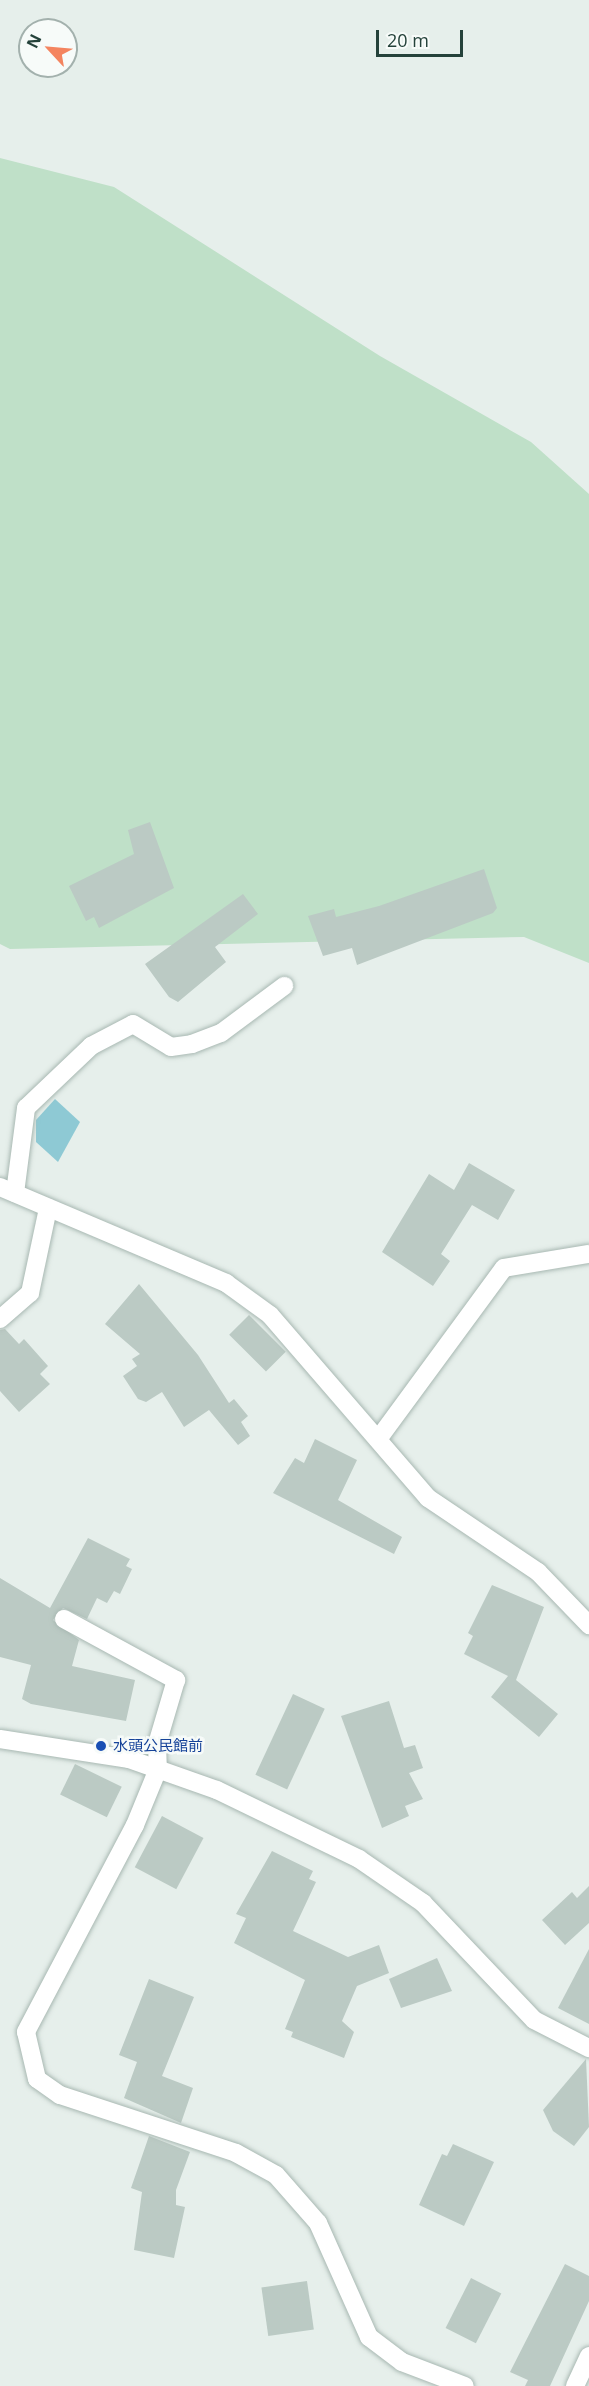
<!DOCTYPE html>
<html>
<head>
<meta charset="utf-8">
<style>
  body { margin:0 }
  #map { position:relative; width:589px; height:2386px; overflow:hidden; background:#e6efeb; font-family:"Open Sans","Noto Sans JP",sans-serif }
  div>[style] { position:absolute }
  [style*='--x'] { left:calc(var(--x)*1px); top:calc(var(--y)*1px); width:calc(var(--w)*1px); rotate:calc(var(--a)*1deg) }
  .green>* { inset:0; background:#bfe0c8 }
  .water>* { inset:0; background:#8ec9d4 }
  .building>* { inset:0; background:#bbcac4; transform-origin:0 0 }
  .roads { filter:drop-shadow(0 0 2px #a8b8b2) drop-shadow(0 0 2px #a8b8b2) }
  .minor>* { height:18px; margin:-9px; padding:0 9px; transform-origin:9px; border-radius:9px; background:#fff }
  .dots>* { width:16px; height:16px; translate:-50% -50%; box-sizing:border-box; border:3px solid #f7fbf9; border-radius:50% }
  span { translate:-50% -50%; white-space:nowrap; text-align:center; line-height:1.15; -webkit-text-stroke:5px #f7fbf9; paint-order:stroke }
  .transit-label { font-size:15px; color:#164399 }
  .left { translate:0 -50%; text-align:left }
  .north { position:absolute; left:18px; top:18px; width:60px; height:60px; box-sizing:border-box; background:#f7fbf9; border:2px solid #a3b1ad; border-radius:50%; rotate:296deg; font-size:16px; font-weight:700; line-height:24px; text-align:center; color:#24423a }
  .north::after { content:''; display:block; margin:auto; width:21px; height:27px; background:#f4845f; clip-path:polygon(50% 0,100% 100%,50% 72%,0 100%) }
  .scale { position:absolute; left:376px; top:30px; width:87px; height:27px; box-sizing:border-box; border:3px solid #24423a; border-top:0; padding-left:8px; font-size:18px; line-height:21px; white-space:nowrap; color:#24423a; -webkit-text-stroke:4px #f7fbf9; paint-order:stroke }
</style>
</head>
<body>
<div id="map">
  <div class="green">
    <div style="clip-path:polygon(0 158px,114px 187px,380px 356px,531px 442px,589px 494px,589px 963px,524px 937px,10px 949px,0 944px)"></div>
  </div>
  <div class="water">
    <div style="clip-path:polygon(55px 1099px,80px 1122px,58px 1162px,36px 1142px,36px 1120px)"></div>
  </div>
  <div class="building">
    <div style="clip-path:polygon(150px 822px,174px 888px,99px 928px,94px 917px,86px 921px,69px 886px,134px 854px,128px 830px)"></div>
    <div style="clip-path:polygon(484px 869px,497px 908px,493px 913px,357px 965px,352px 948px,323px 956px,308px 916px,334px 909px,336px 917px,379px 906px)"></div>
    <div style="clip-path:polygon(243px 894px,258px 914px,215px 947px,226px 962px,178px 1002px,169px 997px,145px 964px)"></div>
    <div style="clip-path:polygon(469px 1163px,515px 1190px,498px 1220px,472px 1205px,441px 1254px,450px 1261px,433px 1286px,382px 1252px,429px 1174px,454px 1190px)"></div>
    <div style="clip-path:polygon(139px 1284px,198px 1355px,229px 1403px,234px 1399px,248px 1416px,241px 1422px,250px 1436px,238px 1445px,209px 1410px,184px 1427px,162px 1392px,146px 1402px,138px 1399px,123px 1376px,137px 1366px,132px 1359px,140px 1354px,105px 1324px)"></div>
    <div style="left:249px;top:1315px;width:52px;height:28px;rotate:45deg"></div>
    <div style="clip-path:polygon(5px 1329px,19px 1344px,24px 1339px,48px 1366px,40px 1374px,50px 1384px,19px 1412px,0 1391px,0 1330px)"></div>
    <div style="clip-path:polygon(315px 1439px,357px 1460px,338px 1500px,402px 1537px,394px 1554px,273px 1493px,295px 1458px,304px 1463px)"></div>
    <div style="clip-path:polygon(88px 1538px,130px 1559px,126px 1566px,132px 1569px,120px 1594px,114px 1591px,107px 1603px,97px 1598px,87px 1619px,63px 1608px,53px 1620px,79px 1640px,72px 1666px,135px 1680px,126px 1721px,31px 1704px,22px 1699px,31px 1665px,0 1657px,0 1578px,50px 1608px)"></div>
    <div style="clip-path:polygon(492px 1585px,544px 1607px,516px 1680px,558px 1714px,539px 1737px,491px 1697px,508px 1676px,464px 1654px,473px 1636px,468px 1633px)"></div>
    <div style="left:293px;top:1694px;width:35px;height:89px;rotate:25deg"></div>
    <div style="clip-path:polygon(389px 1701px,404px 1748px,415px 1745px,423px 1768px,409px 1773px,423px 1799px,405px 1806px,409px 1816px,382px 1828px,341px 1716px)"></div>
    <div style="left:75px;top:1764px;width:52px;height:34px;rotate:26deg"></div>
    <div style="left:162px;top:1816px;width:47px;height:58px;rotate:28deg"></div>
    <div style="clip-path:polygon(272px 1851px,313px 1871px,309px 1879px,316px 1882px,293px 1931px,348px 1957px,379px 1945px,389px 1973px,357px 1986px,342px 2021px,354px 2032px,344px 2058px,291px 2037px,293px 2032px,285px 2029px,305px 1980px,234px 1943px,246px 1918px,236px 1914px)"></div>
    <div style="clip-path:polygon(589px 1886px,589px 1923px,565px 1945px,542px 1920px,572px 1892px,577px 1898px)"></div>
    <div style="clip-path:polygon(589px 1949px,589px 2024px,558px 2008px)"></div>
    <div style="clip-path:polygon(437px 1958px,452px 1991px,401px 2008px,389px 1979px)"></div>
    <div style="clip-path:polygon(149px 1979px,194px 1997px,162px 2076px,193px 2088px,181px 2123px,124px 2098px,137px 2062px,119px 2055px)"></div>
    <div style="clip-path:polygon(586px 2059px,589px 2127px,574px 2146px,553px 2131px,543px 2110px)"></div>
    <div style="clip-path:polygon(149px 2136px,190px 2152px,176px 2190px,176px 2205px,185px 2207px,174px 2258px,134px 2250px,142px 2192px,131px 2188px)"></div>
    <div style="clip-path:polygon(453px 2144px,494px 2162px,464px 2226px,419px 2205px,442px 2154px,447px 2156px)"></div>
    <div style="clip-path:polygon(565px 2264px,589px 2276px,589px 2301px,550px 2386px,525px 2386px,528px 2380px,510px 2372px)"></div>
    <div style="left:471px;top:2278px;width:34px;height:56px;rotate:27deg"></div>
    <div style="left:307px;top:2281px;width:49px;height:46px;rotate:82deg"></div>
  </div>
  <div class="roads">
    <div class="minor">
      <div style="--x:0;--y:1187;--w:246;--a:23"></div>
      <div style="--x:226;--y:1283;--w:54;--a:36"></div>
      <div style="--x:270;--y:1315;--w:242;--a:49.2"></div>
      <div style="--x:428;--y:1498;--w:133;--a:33.9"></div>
      <div style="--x:538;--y:1572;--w:74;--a:46.1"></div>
      <div style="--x:15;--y:1193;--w:86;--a:-82.6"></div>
      <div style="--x:26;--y:1108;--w:90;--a:-43.6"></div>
      <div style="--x:91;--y:1046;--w:47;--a:-27.6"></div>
      <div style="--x:133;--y:1024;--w:44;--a:31.2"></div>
      <div style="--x:171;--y:1047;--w:21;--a:-8"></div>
      <div style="--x:192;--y:1044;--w:31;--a:-21"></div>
      <div style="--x:221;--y:1033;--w:79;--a:-36.7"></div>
      <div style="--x:0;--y:1319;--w:40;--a:-41"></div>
      <div style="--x:30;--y:1293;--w:87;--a:-78"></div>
      <div style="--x:379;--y:1438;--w:211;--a:-53.7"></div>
      <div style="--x:504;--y:1268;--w:86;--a:-9.4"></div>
      <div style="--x:64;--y:1619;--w:128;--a:28.6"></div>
      <div style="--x:176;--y:1680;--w:67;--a:106.5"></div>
      <div style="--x:157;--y:1744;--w:25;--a:88"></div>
      <div style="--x:158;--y:1769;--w:61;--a:112.3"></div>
      <div style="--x:135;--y:1825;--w:234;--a:117.8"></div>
      <div style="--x:26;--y:2032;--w:48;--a:76.8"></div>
      <div style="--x:37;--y:2079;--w:28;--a:35"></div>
      <div style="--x:60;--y:2095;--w:185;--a:18.2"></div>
      <div style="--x:236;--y:2153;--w:46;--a:28.8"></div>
      <div style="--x:276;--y:2175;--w:64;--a:48.8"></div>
      <div style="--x:318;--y:2223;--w:125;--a:65.9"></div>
      <div style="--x:369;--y:2337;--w:41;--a:37.1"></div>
      <div style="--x:402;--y:2362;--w:67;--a:20.9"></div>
      <div style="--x:0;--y:1739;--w:131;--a:8.8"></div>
      <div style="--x:129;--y:1759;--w:93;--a:19.4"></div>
      <div style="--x:217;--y:1790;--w:158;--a:25.9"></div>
      <div style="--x:359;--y:1859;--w:78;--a:34.5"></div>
      <div style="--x:423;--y:1903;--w:161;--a:46.5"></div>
      <div style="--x:534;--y:2020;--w:62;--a:27"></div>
      <div style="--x:575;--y:2386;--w:33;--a:-65"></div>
    </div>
  </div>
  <div class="dots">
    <div style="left:101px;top:1746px;background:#1a4fb4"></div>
  </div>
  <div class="transit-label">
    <span class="left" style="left:113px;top:1746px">水頭公民館前</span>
  </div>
  <div class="north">N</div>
  <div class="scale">20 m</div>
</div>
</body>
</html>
